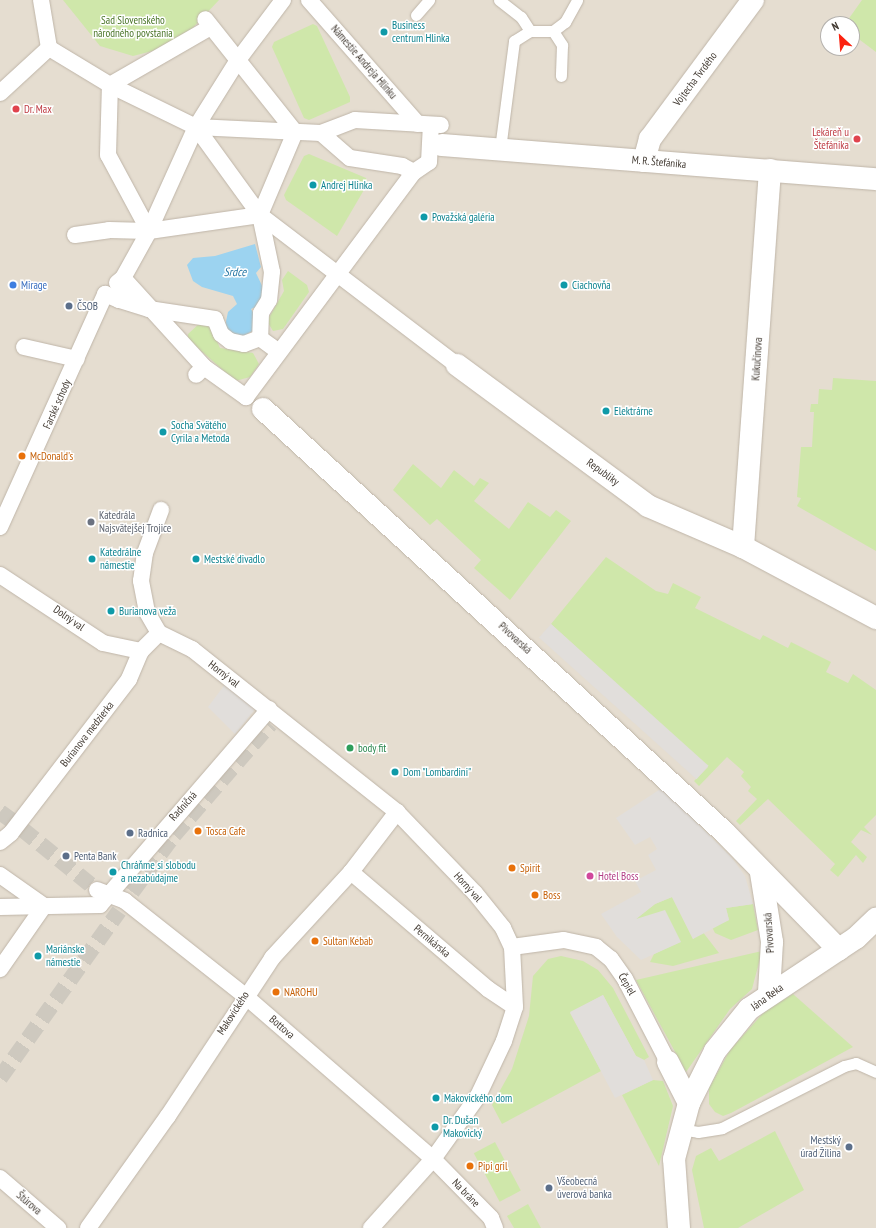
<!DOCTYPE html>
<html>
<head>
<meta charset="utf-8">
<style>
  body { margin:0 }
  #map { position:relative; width:876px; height:1228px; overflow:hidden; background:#f1ece2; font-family:"PT Sans Narrow",sans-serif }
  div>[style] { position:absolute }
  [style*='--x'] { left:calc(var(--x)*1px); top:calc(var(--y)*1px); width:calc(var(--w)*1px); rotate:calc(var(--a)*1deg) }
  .residential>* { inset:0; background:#e5ddd0 }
  .green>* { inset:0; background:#cfe7aa; transform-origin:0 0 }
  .parking>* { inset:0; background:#e1dedb; transform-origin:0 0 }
  .water>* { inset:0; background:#9cd3f0 }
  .pedestrian-tunnel>* { height:16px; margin-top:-8px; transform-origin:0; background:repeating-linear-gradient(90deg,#cec9bf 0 16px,transparent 0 24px) }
  .roads { filter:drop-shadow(0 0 1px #bfb5a8) drop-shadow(0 0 1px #bfb5a8) }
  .service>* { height:11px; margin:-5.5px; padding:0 5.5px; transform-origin:5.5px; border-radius:5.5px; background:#fff }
  .pedestrian>* { height:16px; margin:-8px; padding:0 8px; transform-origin:8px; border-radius:8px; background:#fff }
  .minor>* { height:22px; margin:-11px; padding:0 11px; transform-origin:11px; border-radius:11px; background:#fff }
  .dots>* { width:11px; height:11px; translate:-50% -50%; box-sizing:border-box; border:2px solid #fff; border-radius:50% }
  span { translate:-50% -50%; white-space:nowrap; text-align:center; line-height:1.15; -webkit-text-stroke:3px #fff; paint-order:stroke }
  .park-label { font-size:11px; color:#497427 }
  .culture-label { font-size:11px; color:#0d838f }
  .left { translate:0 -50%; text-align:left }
  .street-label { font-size:11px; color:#433b33 }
  .health-label { font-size:11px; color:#be3a42 }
  .right { translate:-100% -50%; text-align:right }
  .shop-label { font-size:11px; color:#366cbe }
  .service-label { font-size:11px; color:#4e5e75 }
  .food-label { font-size:11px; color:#c56008 }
  .worship-label { font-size:11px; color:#5b616d }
  .leisure-label { font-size:11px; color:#27864d }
  .hotel-label { font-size:11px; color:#b23c85 }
  .water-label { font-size:12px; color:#2b7aa6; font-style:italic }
  .north { position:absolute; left:820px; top:16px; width:40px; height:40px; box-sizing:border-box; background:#fff; border:1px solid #b4b1ad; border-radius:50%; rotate:334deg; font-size:11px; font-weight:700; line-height:16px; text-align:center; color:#433b33 }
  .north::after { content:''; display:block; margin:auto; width:14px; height:18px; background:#fb220f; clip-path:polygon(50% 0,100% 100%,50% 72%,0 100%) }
</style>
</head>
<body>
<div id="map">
  <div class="residential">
    <div style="clip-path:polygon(evenodd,0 0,876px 0,876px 1228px,0 1228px,0 0,828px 24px,852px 24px,852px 48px,828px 48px,828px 24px)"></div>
  </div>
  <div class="green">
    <div style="clip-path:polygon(63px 0,219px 0,187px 34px,164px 48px,133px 56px,100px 46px)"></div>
    <div style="clip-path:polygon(862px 0,876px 0,876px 52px,852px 34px,852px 24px,845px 24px)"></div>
    <div style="clip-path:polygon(313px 24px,317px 26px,350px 97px,350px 102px,309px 120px,304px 118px,272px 47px,274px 42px)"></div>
    <div style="clip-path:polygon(309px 154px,366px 178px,368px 183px,337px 236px,286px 200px,284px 195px,304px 156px)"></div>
    <div style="clip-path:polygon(288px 271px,307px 285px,309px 292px,283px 329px,273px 331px,267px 321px,284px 291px,282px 280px)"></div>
    <div style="clip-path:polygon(201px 322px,208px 322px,220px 348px,253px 353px,259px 364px,250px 377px,235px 381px,188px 339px,188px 334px)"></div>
    <div style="clip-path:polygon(833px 378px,876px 381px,876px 551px,797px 506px,801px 498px,797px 497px,801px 447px,812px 447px,814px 412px,810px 412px,811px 404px,818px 404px,819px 389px,832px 390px)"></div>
    <div style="clip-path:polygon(413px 464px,441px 488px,454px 470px,474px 486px,480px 478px,489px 483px,474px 501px,509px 529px,528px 502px,550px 517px,556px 510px,571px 521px,510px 600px,474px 568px,481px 560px,437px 519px,430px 525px,393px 490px)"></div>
    <div style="clip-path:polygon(606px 557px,656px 591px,668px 594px,673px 583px,701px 597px,695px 608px,760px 640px,763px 635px,788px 648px,791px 642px,831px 662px,826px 672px,848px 683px,853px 674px,876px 690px,876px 815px,864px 827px,872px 835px,861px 830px,851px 842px,867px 857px,863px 863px,856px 855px,838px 877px,830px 870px,835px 864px,768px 799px,740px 825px,736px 821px,757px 799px,748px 791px,751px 787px,741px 776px,744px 772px,727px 757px,699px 786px,694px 781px,708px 767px,551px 624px)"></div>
    <div style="clip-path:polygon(672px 897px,693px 939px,702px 931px,719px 953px,673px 966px,650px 962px,654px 954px,680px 942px,636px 919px,655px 904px)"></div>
    <div style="clip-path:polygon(753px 904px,758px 930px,731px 940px,715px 933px,712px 927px,729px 920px,726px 908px)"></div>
    <div style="clip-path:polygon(762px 951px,752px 989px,730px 1009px,686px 1072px,636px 980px)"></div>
    <div style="clip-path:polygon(561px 956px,583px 961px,598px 970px,613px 988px,649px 1057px,644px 1060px,636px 1056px,603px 995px,570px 1013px,601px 1071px,502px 1124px,492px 1105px,512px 1069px,529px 1016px,533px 976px,548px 959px)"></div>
    <div style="clip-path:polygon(793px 994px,853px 1047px,731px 1113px,723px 1116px,715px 1112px,709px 1104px,709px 1088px,730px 1050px,765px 1011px)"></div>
    <div style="clip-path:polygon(653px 1080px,663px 1081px,673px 1106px,659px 1166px,622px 1095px)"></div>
    <div style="clip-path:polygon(775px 1131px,804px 1190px,738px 1228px,704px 1228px,692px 1170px,696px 1156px,711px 1148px,719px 1161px)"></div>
    <div style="left:495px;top:1142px;width:55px;height:24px;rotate:62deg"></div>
    <div style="clip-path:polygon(528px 1204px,541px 1228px,514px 1228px,507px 1216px)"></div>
  </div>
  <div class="parking">
    <div style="left:551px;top:624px;width:212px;height:18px;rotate:42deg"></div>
    <div style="clip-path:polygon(226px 683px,256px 708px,235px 734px,208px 707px)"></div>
    <div style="clip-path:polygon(662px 788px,732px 858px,745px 876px,753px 904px,726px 908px,729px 920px,693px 939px,672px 897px,655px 904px,636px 919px,665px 910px,681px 942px,641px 960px,617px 937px,601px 914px,641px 892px,635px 881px,656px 870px,648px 855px,657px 849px,650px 837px,635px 845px,616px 818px)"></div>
    <div style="clip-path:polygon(603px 995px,636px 1056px,644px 1060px,653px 1080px,615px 1098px,570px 1012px)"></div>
  </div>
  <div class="water">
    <div style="clip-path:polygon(255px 244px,261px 267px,256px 273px,265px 292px,260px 305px,251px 309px,256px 318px,254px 330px,242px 337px,229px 333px,225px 326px,228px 312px,237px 304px,233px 296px,202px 287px,193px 281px,187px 265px,193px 258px,215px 256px)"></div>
  </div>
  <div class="pedestrian-tunnel">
    <div style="--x:0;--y:812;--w:14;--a:36"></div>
    <div style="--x:22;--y:829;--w:97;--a:39.1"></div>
    <div style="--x:132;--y:892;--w:71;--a:-53.6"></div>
    <div style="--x:174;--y:835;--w:147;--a:-49.1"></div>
    <div style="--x:0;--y:1078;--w:205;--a:-54.5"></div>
  </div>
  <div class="roads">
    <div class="service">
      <div style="--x:499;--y:0;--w:28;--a:38"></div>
      <div style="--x:521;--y:17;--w:17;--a:57"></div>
      <div style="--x:416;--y:15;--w:20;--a:-49"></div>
      <div style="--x:553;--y:31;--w:17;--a:57"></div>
      <div style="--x:562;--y:45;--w:31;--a:92"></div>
      <div style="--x:500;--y:149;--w:109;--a:-82.6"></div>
      <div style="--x:514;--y:41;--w:19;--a:-32"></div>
      <div style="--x:530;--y:31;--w:23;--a:0"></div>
      <div style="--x:553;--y:31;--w:15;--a:-37"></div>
      <div style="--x:565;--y:22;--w:25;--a:-61"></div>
      <div style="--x:680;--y:1129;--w:18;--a:9"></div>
      <div style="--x:698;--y:1132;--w:24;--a:-9"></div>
      <div style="--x:722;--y:1128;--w:137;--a:-26.9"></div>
      <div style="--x:844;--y:1066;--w:12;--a:-14"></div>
      <div style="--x:856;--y:1063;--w:22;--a:24"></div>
    </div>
    <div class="pedestrian">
      <div style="--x:41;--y:0;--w:49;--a:80.5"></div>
      <div style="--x:309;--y:0;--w:165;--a:48.7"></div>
      <div style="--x:0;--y:93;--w:67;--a:-42.6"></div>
      <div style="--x:49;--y:48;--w:71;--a:31.2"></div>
      <div style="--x:110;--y:85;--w:96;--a:26"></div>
      <div style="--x:196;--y:127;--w:125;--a:2.7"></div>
      <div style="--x:321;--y:133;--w:36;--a:-21"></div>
      <div style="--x:355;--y:120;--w:86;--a:3.3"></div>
      <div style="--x:196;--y:127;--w:109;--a:54"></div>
      <div style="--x:260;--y:215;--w:248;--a:37.3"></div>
      <div style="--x:321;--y:133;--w:38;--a:41"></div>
      <div style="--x:350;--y:158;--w:53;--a:8.7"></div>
      <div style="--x:402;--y:166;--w:13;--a:27"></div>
      <div style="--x:260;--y:215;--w:58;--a:78.1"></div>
      <div style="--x:272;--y:272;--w:28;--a:96"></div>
      <div style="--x:269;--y:300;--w:15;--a:122"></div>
      <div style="--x:261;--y:313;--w:25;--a:92"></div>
      <div style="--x:149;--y:231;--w:112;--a:-8.2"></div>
      <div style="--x:260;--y:215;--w:90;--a:-67.1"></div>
      <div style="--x:295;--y:132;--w:144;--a:-128.5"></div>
      <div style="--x:75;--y:235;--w:34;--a:-8"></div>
      <div style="--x:109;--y:230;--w:40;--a:1.4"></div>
      <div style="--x:149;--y:231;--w:86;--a:-118.3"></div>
      <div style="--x:108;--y:155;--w:70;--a:-88.4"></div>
      <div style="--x:110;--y:85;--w:116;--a:-29.9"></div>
      <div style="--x:117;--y:283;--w:8;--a:-40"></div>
      <div style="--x:123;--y:278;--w:120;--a:47.7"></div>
      <div style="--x:204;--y:367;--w:11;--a:135"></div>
      <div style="--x:24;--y:347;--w:54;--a:12.8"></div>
      <div style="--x:279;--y:352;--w:24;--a:-144"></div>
      <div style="--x:260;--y:338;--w:17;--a:159"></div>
      <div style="--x:244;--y:344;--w:14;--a:-168"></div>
      <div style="--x:230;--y:341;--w:11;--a:-142"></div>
      <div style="--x:221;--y:334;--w:16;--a:-112"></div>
      <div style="--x:215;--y:319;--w:67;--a:-171.4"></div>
      <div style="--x:149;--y:309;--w:31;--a:-163"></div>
      <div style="--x:119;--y:300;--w:22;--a:-80"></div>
      <div style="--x:123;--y:278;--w:54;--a:-61"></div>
      <div style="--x:149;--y:231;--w:114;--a:-65.7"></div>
      <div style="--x:196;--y:127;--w:79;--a:-57.9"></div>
      <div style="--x:238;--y:60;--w:75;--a:-53.1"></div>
      <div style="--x:204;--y:367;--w:52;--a:35.5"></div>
      <div style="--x:246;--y:397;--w:281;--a:-53.3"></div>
      <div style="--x:414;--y:172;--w:18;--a:-34"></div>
      <div style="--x:429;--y:162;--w:37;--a:-87"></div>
      <div style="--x:0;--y:527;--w:256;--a:-65.7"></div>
      <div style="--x:105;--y:294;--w:15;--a:23"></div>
      <div style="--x:0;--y:575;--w:123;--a:33.4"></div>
      <div style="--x:103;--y:643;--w:39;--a:12"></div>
      <div style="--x:159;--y:633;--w:37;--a:26"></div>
      <div style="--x:192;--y:649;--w:262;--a:38.5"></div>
      <div style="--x:397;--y:812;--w:112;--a:46.1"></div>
      <div style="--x:475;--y:893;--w:45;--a:51.3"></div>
      <div style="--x:503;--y:928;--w:21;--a:65"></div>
      <div style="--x:512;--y:947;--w:60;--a:87.1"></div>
      <div style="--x:515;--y:1007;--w:36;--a:108"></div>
      <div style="--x:504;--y:1041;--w:61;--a:115.3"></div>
      <div style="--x:478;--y:1096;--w:77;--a:125.5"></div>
      <div style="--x:433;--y:1159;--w:93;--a:131.9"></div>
      <div style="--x:159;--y:633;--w:24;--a:-120"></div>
      <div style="--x:147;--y:612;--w:32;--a:-101"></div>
      <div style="--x:141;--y:581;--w:28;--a:-82"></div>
      <div style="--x:145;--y:553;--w:46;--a:-69.6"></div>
      <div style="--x:0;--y:842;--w:14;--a:-39"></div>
      <div style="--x:11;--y:833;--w:194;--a:-52.5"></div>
      <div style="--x:129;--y:679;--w:30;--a:-67"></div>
      <div style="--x:141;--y:651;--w:25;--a:-45"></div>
      <div style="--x:351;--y:872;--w:180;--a:40.5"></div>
      <div style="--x:488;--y:989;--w:32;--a:34"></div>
      <div style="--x:0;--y:875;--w:54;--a:35.2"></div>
      <div style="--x:44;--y:906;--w:77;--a:124.9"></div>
      <div style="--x:97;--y:890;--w:30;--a:21"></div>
      <div style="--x:125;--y:901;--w:152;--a:38.3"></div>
      <div style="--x:244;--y:995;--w:250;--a:40.9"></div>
      <div style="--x:433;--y:1159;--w:83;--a:45.5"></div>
      <div style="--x:491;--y:1218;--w:11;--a:68"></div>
      <div style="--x:0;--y:907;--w:100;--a:-1.1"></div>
      <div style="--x:100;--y:905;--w:259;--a:-49.2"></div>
      <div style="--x:512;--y:947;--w:52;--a:-7.7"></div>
      <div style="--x:564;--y:940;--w:33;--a:12"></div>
      <div style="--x:596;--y:947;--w:19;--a:39"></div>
      <div style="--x:611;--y:959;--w:24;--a:55"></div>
      <div style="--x:625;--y:979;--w:93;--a:62.6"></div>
      <div style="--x:0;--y:1178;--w:77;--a:40.8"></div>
      <div style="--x:88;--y:1228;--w:138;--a:-54.5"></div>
      <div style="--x:168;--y:1116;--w:189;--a:-56.6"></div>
      <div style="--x:272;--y:958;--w:117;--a:-47.4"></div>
      <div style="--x:351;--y:872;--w:76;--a:-52.5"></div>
    </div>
    <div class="minor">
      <div style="--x:442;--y:145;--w:435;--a:4.5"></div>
      <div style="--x:644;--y:161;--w:23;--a:-75"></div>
      <div style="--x:650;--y:139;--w:173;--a:-53.5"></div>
      <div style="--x:457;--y:365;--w:237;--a:36.4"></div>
      <div style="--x:648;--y:506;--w:103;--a:23.3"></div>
      <div style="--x:743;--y:547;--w:151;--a:28.1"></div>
      <div style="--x:263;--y:409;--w:627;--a:42.54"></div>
      <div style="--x:725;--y:833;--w:163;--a:45.7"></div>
      <div style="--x:743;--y:547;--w:378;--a:-85.9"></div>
      <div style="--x:761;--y:873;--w:70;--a:80.9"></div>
      <div style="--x:772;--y:942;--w:51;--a:93.4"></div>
      <div style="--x:668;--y:1062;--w:46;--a:62.9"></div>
      <div style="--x:679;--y:1228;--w:69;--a:-94.1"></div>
      <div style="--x:674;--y:1159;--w:58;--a:-75"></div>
      <div style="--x:689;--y:1103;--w:58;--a:-63.4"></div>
      <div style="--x:715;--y:1051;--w:54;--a:-51"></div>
      <div style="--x:749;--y:1009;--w:128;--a:-33.6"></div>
      <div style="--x:856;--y:938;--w:28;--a:-44"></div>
    </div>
  </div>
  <div class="dots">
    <div style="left:384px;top:32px;background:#0f9aa8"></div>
    <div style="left:16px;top:109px;background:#e0444e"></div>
    <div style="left:857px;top:139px;background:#e0444e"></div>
    <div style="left:313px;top:185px;background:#0f9aa8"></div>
    <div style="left:424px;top:217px;background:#0f9aa8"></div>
    <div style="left:13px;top:285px;background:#3f7fe0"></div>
    <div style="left:564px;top:285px;background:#0f9aa8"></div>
    <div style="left:69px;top:306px;background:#5c6f8a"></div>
    <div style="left:606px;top:411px;background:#0f9aa8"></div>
    <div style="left:163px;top:432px;background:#0f9aa8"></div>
    <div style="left:22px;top:456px;background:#e8710a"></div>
    <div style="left:91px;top:522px;background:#6b7280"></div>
    <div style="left:92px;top:559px;background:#0f9aa8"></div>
    <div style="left:196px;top:559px;background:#0f9aa8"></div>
    <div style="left:111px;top:611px;background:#0f9aa8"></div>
    <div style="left:350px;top:748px;background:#2e9e5b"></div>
    <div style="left:395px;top:772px;background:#0f9aa8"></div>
    <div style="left:198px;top:831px;background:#e8710a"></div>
    <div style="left:130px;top:833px;background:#5c6f8a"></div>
    <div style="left:66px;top:856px;background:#5c6f8a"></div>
    <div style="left:512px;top:868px;background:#e8710a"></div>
    <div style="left:113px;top:872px;background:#0f9aa8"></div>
    <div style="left:590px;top:876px;background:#d1479c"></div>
    <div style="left:535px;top:895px;background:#e8710a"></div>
    <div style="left:315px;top:941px;background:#e8710a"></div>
    <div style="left:38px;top:956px;background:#0f9aa8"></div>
    <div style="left:276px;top:992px;background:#e8710a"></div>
    <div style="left:436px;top:1098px;background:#0f9aa8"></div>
    <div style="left:435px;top:1127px;background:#0f9aa8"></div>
    <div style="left:849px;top:1147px;background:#5c6f8a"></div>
    <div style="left:470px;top:1166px;background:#e8710a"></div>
    <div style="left:549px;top:1188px;background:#5c6f8a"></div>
  </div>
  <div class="park-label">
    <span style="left:133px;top:27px">Sad Slovenského<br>národného povstania</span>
  </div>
  <div class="culture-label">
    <span class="left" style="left:392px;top:32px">Business<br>centrum Hlinka</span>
    <span class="left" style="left:321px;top:185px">Andrej Hlinka</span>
    <span class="left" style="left:432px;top:217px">Považská galéria</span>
    <span class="left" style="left:572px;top:285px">Ciachovňa</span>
    <span class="left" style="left:614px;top:411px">Elektrárne</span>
    <span class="left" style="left:171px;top:432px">Socha Svätého<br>Cyrila a Metoda</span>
    <span class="left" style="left:100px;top:559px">Katedrálne<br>námestie</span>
    <span class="left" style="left:204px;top:559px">Mestské divadlo</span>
    <span class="left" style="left:119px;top:611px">Burianova veža</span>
    <span class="left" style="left:403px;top:772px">Dom "Lombardini"</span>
    <span class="left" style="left:121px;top:872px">Chráňme si slobodu<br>a nezabúdajme</span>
    <span class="left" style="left:46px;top:956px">Mariánske<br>námestie</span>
    <span class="left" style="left:444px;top:1098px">Makovického dom</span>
    <span class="left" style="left:443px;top:1127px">Dr. Dušan<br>Makovický</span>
  </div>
  <div class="street-label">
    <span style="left:364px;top:62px;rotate:49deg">Námestie Andreja Hlinku</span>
    <span style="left:695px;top:79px;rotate:-53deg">Vojtecha Tvrdého</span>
    <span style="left:659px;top:162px;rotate:5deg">M. R. Štefánika</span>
    <span style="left:757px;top:359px;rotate:-86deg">Kukučínova</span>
    <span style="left:57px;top:404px;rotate:-66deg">Farské schody</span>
    <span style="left:603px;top:472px;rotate:36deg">Republiky</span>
    <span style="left:69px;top:618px;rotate:35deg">Dolný val</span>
    <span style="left:515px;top:638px;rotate:43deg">Pivovarská</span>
    <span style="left:224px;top:674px;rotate:38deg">Horný val</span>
    <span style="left:87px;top:734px;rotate:-52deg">Burianova medzierka</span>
    <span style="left:183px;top:806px;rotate:-48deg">Radničná</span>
    <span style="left:468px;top:887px;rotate:48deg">Horný val</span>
    <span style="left:769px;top:933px;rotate:-94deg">Pivovarská</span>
    <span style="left:432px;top:941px;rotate:40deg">Pernikárska</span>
    <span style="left:627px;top:984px;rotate:60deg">Čepiel</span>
    <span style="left:767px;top:997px;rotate:-36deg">Jána Reka</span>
    <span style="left:233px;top:1013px;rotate:-57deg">Makovického</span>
    <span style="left:282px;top:1027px;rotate:41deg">Bottova</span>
    <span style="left:466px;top:1193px;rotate:46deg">Na bráne</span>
    <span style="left:29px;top:1203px;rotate:41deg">Štúrova</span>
  </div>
  <div class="health-label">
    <span class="left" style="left:24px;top:109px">Dr. Max</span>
    <span class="right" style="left:849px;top:139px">Lekáreň u<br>Štefánika</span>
  </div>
  <div class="shop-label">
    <span class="left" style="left:21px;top:285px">Mirage</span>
  </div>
  <div class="service-label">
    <span class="left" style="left:77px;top:306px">ČSOB</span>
    <span class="left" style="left:138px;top:833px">Radnica</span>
    <span class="left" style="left:74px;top:856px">Penta Bank</span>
    <span class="right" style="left:841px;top:1147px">Mestský<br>úrad Žilina</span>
    <span class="left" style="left:557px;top:1188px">Všeobecná<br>úverová banka</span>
  </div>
  <div class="food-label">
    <span class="left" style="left:30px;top:456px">McDonald's</span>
    <span class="left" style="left:206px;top:831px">Tosca Cafe</span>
    <span class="left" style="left:520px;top:868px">Spirit</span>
    <span class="left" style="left:543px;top:895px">Boss</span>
    <span class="left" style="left:323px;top:941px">Sultan Kebab</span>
    <span class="left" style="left:284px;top:992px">NAROHU</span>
    <span class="left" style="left:478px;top:1166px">Pipi gril</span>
  </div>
  <div class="worship-label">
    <span class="left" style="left:99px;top:522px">Katedrála<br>Najsvätejšej Trojice</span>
  </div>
  <div class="leisure-label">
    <span class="left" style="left:358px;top:748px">body fit</span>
  </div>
  <div class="hotel-label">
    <span class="left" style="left:598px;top:876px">Hotel Boss</span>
  </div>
  <div class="water-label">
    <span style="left:235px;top:272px">Srdce</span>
  </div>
  <div class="north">N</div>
</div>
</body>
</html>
